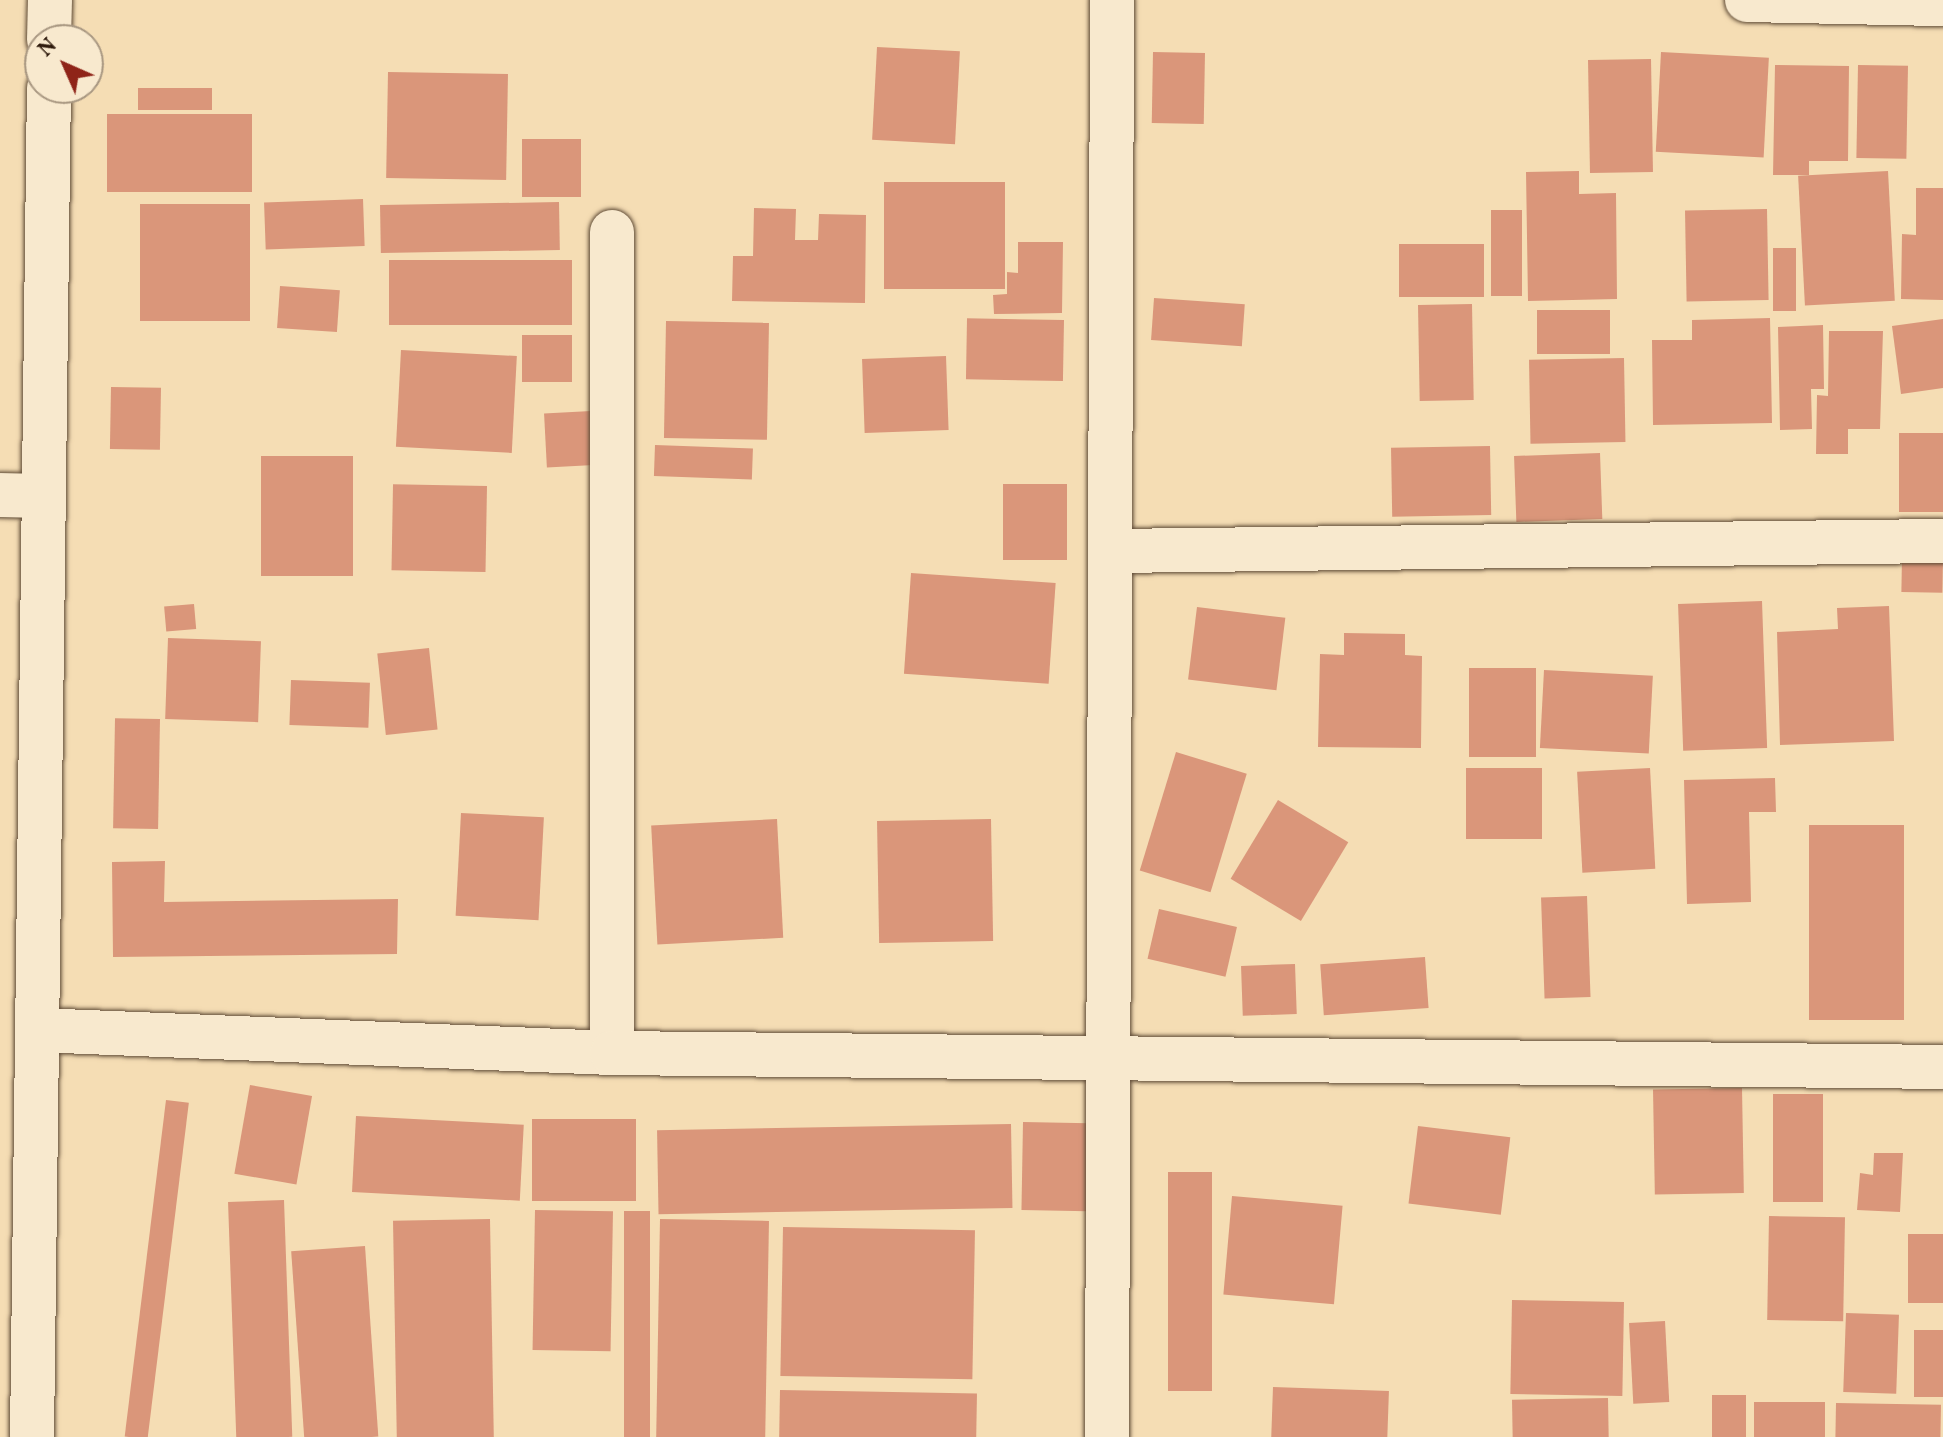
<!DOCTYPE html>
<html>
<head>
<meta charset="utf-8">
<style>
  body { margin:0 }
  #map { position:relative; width:1943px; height:1437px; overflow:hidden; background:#f5ddb4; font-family:Vollkorn,serif }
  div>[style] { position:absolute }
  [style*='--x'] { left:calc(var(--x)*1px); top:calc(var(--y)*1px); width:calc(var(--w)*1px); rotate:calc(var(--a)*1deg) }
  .building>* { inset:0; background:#da967a; transform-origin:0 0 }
  .roads { filter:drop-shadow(0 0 2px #604c37) drop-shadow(0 0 2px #604c37) }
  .street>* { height:44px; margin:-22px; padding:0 22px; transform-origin:22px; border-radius:22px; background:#f8e9ce }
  span { translate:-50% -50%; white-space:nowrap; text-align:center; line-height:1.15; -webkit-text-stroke:8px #f8e9ce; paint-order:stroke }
  .north { position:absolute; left:24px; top:24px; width:80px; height:80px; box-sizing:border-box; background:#f8e9ce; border:2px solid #a89781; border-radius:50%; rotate:315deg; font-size:22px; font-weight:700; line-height:32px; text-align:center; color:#2f1b0d }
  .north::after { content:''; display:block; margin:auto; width:28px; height:36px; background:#8f2418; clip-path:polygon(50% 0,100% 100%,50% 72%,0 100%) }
</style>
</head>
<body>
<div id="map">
  <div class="building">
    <div style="left:877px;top:47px;width:83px;height:93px;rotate:3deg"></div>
    <div style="left:1153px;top:52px;width:52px;height:71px;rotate:1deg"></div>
    <div style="left:1661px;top:52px;width:108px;height:100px;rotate:3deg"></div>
    <div style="left:1651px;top:59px;width:113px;height:63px;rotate:89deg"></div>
    <div style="clip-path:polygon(1775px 65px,1849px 66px,1848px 161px,1809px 161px,1809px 175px,1773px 175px)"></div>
    <div style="left:1858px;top:65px;width:50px;height:93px;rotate:1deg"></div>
    <div style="left:388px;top:72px;width:120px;height:106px;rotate:1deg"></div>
    <div style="left:212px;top:88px;width:22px;height:74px;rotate:90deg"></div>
    <div style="left:252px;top:114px;width:78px;height:145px;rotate:90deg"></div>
    <div style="left:522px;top:139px;width:59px;height:58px"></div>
    <div style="clip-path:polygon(1579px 171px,1579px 194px,1616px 193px,1617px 299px,1528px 301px,1526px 172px)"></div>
    <div style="left:1888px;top:171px;width:130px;height:90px;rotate:87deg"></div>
    <div style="left:884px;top:182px;width:121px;height:107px"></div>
    <div style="clip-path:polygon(1916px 188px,1943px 188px,1943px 300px,1901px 299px,1902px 234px,1916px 235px)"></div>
    <div style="left:363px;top:199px;width:47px;height:99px;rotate:88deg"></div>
    <div style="left:559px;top:202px;width:48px;height:179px;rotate:89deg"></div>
    <div style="left:140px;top:204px;width:110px;height:117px"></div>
    <div style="clip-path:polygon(754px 208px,796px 209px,795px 240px,818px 240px,819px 214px,866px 215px,865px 303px,732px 301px,733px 256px,753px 256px)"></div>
    <div style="left:1767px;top:209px;width:91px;height:82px;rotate:89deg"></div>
    <div style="left:1522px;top:210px;width:86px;height:31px;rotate:90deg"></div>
    <div style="clip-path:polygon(1018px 242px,1063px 242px,1062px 313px,994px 314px,993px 295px,1007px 294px,1007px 272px,1018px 273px)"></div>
    <div style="left:1484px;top:244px;width:53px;height:85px;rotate:90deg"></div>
    <div style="left:1773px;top:248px;width:23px;height:63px"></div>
    <div style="left:572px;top:260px;width:65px;height:183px;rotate:90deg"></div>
    <div style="left:280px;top:286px;width:60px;height:42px;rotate:4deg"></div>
    <div style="left:1154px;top:298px;width:91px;height:42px;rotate:4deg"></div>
    <div style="left:1472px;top:304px;width:96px;height:54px;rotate:89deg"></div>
    <div style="left:1610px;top:310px;width:44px;height:73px;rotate:90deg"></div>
    <div style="clip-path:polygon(1770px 318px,1772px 423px,1653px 425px,1652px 340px,1692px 340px,1692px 320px)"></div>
    <div style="clip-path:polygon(1943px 319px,1943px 388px,1901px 394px,1892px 326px)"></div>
    <div style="left:1064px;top:320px;width:61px;height:97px;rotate:91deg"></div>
    <div style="left:666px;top:321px;width:103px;height:117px;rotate:1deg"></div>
    <div style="clip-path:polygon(1823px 325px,1824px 389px,1811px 389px,1812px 429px,1780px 430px,1778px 327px)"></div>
    <div style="clip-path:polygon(1829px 331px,1883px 331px,1880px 429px,1848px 429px,1848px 454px,1816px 454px,1817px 395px,1828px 396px)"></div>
    <div style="left:522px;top:335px;width:50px;height:47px"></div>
    <div style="left:401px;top:350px;width:116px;height:97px;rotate:3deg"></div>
    <div style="left:946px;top:356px;width:74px;height:84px;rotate:88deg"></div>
    <div style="left:1624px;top:358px;width:84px;height:95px;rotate:89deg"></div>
    <div style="left:111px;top:387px;width:50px;height:62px;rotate:1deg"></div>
    <div style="left:591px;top:411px;width:54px;height:47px;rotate:87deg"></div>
    <div style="left:1943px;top:433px;width:79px;height:44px;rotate:90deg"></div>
    <div style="left:655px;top:445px;width:98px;height:31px;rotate:2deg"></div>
    <div style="left:1490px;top:446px;width:69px;height:99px;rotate:89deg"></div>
    <div style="left:1600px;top:453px;width:66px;height:86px;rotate:88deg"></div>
    <div style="left:353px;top:456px;width:120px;height:92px;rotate:90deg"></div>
    <div style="left:1003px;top:484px;width:64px;height:76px"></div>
    <div style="left:487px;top:486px;width:86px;height:94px;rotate:91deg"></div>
    <div style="left:1902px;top:557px;width:41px;height:35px;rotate:1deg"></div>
    <div style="left:911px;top:573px;width:145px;height:101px;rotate:4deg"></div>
    <div style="left:1762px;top:601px;width:147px;height:84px;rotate:88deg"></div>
    <div style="left:194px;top:604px;width:25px;height:30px;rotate:85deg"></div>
    <div style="clip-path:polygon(1889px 606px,1894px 741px,1780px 745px,1777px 632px,1838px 629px,1837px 608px)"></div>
    <div style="left:1197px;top:607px;width:89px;height:73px;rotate:7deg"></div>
    <div style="clip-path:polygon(1344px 633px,1405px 634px,1405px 655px,1422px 656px,1421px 748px,1318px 747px,1320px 654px,1344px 655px)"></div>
    <div style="left:168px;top:638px;width:93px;height:81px;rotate:2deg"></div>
    <div style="left:429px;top:648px;width:82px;height:52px;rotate:84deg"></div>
    <div style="left:1536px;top:668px;width:89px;height:67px;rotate:90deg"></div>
    <div style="left:1544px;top:670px;width:109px;height:78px;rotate:3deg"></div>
    <div style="left:291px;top:680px;width:79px;height:45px;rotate:2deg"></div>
    <div style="left:160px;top:719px;width:110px;height:45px;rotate:91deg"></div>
    <div style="left:1176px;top:752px;width:74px;height:124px;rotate:17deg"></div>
    <div style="left:1466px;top:768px;width:76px;height:71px"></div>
    <div style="left:1650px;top:768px;width:101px;height:73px;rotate:87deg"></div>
    <div style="clip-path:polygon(1775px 778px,1776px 812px,1749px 812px,1751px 902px,1687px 904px,1684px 780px)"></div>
    <div style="left:1278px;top:800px;width:82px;height:92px;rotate:31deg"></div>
    <div style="left:461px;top:813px;width:83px;height:103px;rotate:3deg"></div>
    <div style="left:777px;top:819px;width:119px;height:126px;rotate:87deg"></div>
    <div style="left:991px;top:819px;width:122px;height:114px;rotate:89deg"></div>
    <div style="left:1809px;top:825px;width:95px;height:195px"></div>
    <div style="clip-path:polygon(165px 861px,164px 902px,398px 899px,397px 954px,113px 957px,112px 862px)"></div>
    <div style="left:1587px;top:896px;width:101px;height:46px;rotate:88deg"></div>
    <div style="left:1159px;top:909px;width:80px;height:51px;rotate:13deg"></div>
    <div style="left:1425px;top:957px;width:51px;height:105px;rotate:86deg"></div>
    <div style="left:1295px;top:964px;width:50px;height:54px;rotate:88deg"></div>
    <div style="left:250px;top:1085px;width:63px;height:90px;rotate:10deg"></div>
    <div style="left:1742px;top:1088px;width:105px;height:89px;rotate:89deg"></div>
    <div style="left:1773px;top:1094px;width:50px;height:108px"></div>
    <div style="left:166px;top:1100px;width:23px;height:339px;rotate:7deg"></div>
    <div style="left:356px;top:1116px;width:168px;height:76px;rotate:3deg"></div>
    <div style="left:532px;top:1119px;width:104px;height:82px"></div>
    <div style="left:1023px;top:1122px;width:66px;height:88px;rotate:1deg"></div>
    <div style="left:1011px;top:1124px;width:84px;height:354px;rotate:89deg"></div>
    <div style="left:1418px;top:1126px;width:93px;height:78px;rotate:7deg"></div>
    <div style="clip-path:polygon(1874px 1153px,1903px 1153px,1900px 1212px,1857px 1210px,1860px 1173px,1873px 1175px)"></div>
    <div style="left:1168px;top:1172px;width:44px;height:219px"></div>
    <div style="left:1232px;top:1196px;width:111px;height:99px;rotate:5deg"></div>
    <div style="left:284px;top:1200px;width:237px;height:56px;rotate:88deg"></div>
    <div style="left:535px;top:1210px;width:78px;height:140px;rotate:1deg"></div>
    <div style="left:624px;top:1211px;width:26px;height:226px"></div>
    <div style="left:1769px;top:1216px;width:76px;height:104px;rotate:1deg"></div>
    <div style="left:490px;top:1219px;width:218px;height:97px;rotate:89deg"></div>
    <div style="left:660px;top:1219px;width:109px;height:218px;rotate:1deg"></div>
    <div style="left:783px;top:1227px;width:192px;height:149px;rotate:1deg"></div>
    <div style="left:1943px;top:1234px;width:69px;height:35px;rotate:90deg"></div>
    <div style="left:365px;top:1246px;width:191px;height:74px;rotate:86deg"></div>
    <div style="left:1512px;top:1300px;width:112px;height:94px;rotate:1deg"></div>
    <div style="left:1846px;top:1313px;width:53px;height:79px;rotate:2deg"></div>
    <div style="left:1665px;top:1321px;width:81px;height:36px;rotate:87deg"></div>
    <div style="left:1914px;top:1330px;width:29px;height:67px"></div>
    <div style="left:1273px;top:1387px;width:116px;height:50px;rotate:2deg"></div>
    <div style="left:780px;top:1390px;width:197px;height:47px;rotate:1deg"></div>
    <div style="left:1712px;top:1395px;width:34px;height:42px"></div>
    <div style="left:1608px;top:1398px;width:39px;height:96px;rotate:89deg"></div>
    <div style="left:1754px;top:1402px;width:71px;height:35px"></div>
    <div style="left:1836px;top:1403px;width:105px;height:34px;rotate:1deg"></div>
  </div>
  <div class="roads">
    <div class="street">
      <div style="--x:1747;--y:0;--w:196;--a:1.2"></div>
      <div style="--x:49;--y:40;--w:40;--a:-88.6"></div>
      <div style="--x:612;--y:232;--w:821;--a:90"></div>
      <div style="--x:0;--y:495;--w:43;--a:1.3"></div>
      <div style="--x:1111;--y:551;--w:832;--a:-0.69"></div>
      <div style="--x:37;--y:1030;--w:575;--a:2.29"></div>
      <div style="--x:612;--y:1053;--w:1331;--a:0.6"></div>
      <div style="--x:32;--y:1437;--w:1349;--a:-89.28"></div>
      <div style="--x:1107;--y:1437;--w:1437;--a:-89.8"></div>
    </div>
  </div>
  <div class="north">N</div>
</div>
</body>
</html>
